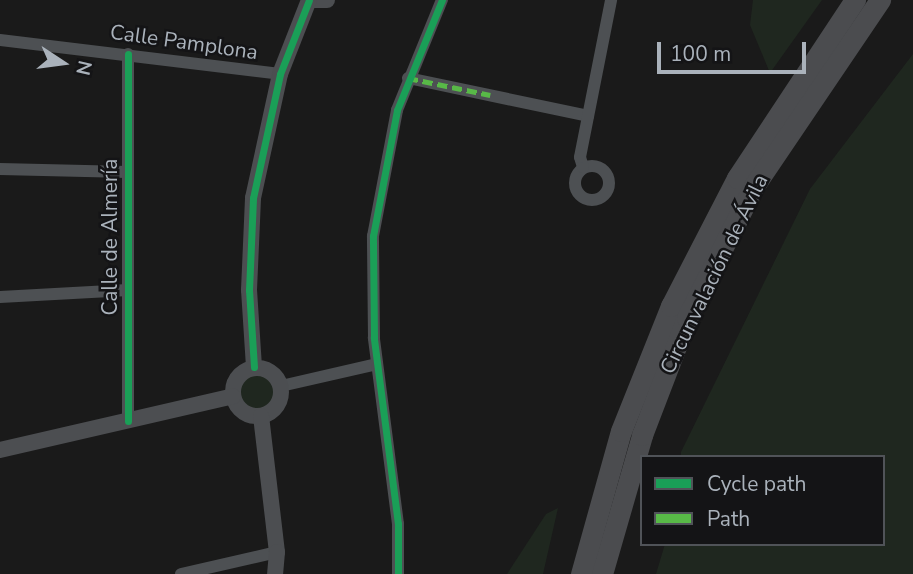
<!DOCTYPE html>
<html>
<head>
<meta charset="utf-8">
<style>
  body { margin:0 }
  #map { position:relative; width:913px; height:574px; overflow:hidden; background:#1a1a1a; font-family:"Nunito Sans",sans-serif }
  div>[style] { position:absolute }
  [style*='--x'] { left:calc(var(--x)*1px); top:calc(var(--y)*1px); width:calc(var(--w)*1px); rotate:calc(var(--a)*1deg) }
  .green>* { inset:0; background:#1f271f }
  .round { border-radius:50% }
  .street>* { height:12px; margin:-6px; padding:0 6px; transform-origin:6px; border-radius:6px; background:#4d5053 }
  .street>.ring { margin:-6px; padding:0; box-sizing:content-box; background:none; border:12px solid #4d5053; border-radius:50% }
  .secondary>* { height:16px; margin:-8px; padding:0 8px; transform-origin:8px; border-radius:8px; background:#4c4e51 }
  .secondary>.ring { margin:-8px; padding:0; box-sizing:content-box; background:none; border:16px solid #4c4e51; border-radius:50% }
  .highway>* { height:21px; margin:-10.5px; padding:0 10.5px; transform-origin:10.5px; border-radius:10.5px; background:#4b4c4f }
  .quiet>* { height:5px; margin-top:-2.5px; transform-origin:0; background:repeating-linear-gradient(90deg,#58b947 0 10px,transparent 0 15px) }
  .cycleway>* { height:7px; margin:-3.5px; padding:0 3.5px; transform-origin:3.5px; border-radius:3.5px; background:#1a9f57 }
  span { translate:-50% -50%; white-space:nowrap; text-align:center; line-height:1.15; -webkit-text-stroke:5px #141416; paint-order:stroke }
  .street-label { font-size:21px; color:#aab2bb }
  .legend { position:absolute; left:640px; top:455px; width:245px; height:91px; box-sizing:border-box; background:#141416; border:2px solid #505358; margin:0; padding:9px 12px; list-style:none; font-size:21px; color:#aab2bb }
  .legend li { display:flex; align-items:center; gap:14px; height:35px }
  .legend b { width:35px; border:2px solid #505358 }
  .north { position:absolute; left:28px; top:28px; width:70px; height:70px; -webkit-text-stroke:5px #141416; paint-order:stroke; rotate:103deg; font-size:19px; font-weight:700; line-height:28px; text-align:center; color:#aab2bb }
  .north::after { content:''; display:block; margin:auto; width:24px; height:32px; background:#aab2bb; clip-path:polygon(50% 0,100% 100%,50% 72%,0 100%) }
  .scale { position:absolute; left:657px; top:42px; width:149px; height:32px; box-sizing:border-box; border:4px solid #aab2bb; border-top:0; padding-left:9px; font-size:21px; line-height:24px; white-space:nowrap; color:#aab2bb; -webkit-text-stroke:5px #141416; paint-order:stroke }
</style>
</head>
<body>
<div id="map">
  <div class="green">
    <div style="clip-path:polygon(753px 0,822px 0,770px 73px,750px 25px)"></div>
    <div style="clip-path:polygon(913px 54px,913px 574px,656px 574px,665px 544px,883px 544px,883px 457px,681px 457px,681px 452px,810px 189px)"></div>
    <div class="round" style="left:240px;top:374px;width:36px;height:36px"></div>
    <div style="clip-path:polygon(558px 508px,543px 574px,507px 574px,546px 514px)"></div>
  </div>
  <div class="street">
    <div style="--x:0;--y:40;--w:282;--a:6.9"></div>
    <div style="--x:408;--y:78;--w:184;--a:11.9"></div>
    <div class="ring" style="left:575px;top:166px;width:22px;height:22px"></div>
    <div style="--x:583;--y:167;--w:10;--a:-107"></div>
    <div style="--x:580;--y:157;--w:160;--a:-78.8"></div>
    <div style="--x:0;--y:169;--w:128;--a:1.3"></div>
    <div style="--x:0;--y:297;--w:128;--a:-3.1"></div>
    <div style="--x:281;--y:386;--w:98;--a:-12.9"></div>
    <div style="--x:128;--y:421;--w:367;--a:-90"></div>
    <div style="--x:181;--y:574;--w:98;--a:-12.9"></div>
    <div style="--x:398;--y:574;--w:50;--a:-90"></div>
    <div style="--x:398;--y:524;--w:188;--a:-97.4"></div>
    <div style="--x:374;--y:338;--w:102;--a:-90.6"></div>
    <div style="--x:373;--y:236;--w:128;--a:-79.2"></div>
    <div style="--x:397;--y:110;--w:119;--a:-67.8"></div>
  </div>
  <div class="secondary">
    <div style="--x:312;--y:0;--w:15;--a:0"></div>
    <div style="--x:254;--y:367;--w:77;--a:-93.7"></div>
    <div style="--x:249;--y:290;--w:92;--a:-87.5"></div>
    <div style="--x:253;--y:198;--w:127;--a:-77.7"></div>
    <div style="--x:280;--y:74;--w:79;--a:-68.6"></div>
    <div class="ring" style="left:233px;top:368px;width:32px;height:32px"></div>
    <div style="--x:261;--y:416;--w:137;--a:83.3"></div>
    <div style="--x:277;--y:552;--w:22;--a:95"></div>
    <div style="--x:0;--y:450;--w:239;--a:-13"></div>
  </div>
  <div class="highway">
    <div style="--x:581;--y:574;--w:148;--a:-74.4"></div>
    <div style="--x:621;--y:431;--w:135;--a:-68.2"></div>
    <div style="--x:671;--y:306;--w:144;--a:-62.7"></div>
    <div style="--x:737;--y:178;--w:214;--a:-56.5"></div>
    <div style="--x:602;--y:574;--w:145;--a:-73.9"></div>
    <div style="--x:642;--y:435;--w:125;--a:-69"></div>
    <div style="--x:687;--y:318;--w:148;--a:-63.1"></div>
    <div style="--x:754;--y:186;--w:225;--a:-55.9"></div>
  </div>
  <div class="quiet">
    <div style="--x:408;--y:78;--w:84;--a:11.7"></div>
  </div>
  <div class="cycleway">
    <div style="--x:254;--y:367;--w:77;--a:-93.7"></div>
    <div style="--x:249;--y:290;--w:92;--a:-87.5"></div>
    <div style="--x:253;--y:198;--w:127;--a:-77.7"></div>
    <div style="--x:280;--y:74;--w:79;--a:-68.6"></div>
    <div style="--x:128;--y:421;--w:367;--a:-90"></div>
    <div style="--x:398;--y:574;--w:50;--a:-90"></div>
    <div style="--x:398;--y:524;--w:188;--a:-97.4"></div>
    <div style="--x:374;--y:338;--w:102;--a:-90.6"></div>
    <div style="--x:373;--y:236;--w:128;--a:-79.2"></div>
    <div style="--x:397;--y:110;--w:119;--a:-67.8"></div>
  </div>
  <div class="street-label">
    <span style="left:184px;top:42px;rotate:8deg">Calle Pamplona</span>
    <span style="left:110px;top:237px;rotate:-90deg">Calle de Almería</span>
    <span style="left:714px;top:274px;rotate:-64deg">Circunvalación de Ávila</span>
  </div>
  <ul class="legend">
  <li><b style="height:9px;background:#1a9f57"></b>Cycle path</li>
  <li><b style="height:9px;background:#58b947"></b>Path</li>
  </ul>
  <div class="north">N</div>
  <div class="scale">100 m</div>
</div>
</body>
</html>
